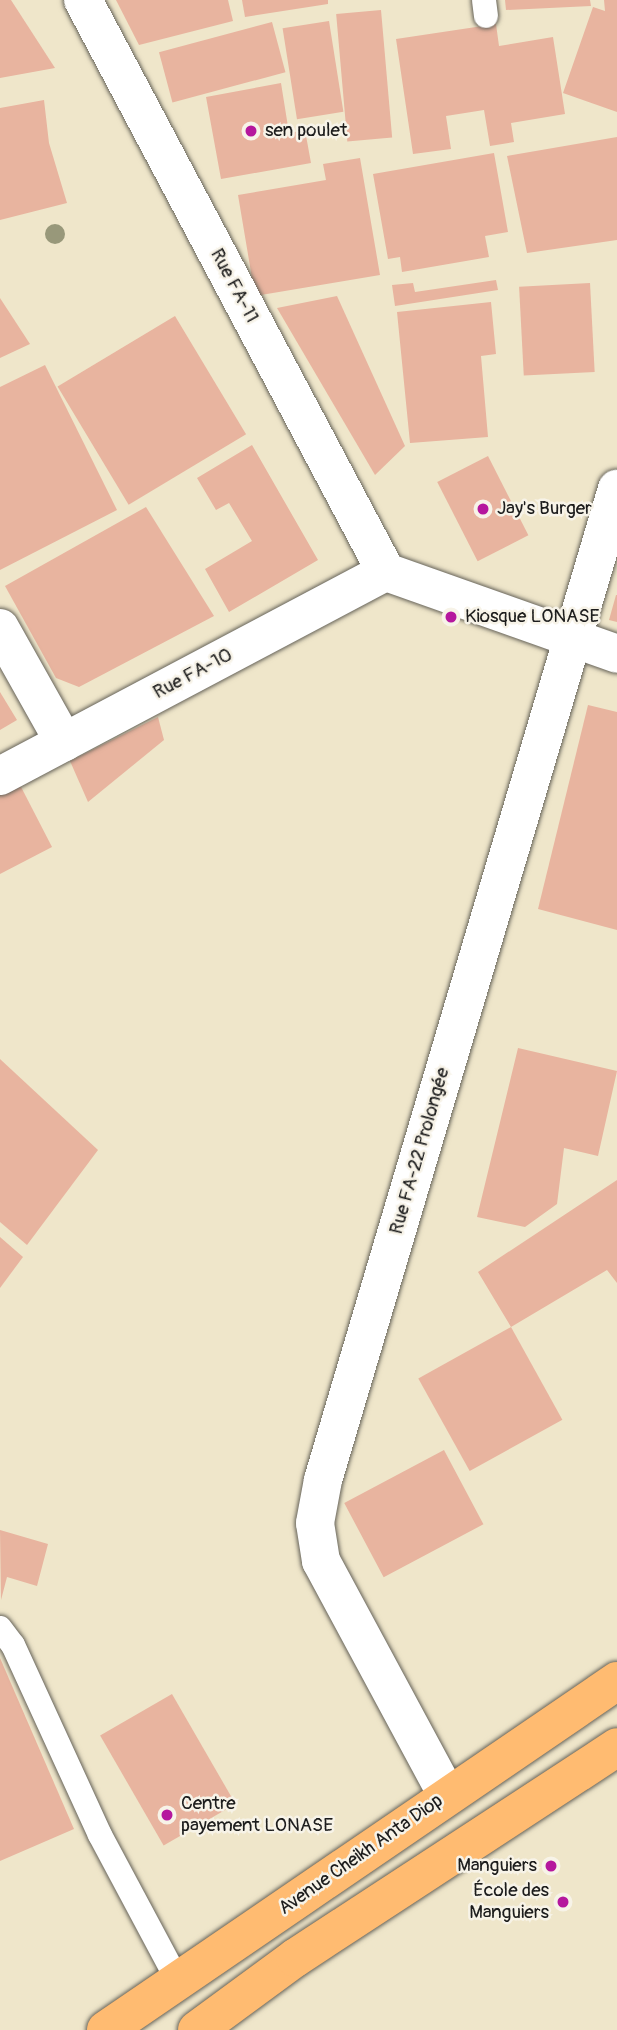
<!DOCTYPE html>
<html>
<head>
<meta charset="utf-8">
<style>
  body { margin:0 }
  #map { position:relative; width:617px; height:2030px; overflow:hidden; background:#efe6ca; font-family:Pangolin,sans-serif }
  div>[style] { position:absolute }
  [style*='--x'] { left:calc(var(--x)*1px); top:calc(var(--y)*1px); width:calc(var(--w)*1px); rotate:calc(var(--a)*1deg) }
  .building>* { inset:0; background:#e8b49f; transform-origin:0 0 }
  .roads { filter:drop-shadow(0 0 2px #666359) drop-shadow(0 0 2px #666359) }
  .service>* { height:24px; margin:-12px; padding:0 12px; transform-origin:12px; border-radius:12px; background:#fff }
  .minor>* { height:38px; margin:-19px; padding:0 19px; transform-origin:19px; border-radius:19px; background:#fff }
  .primary>* { height:38px; margin:-19px; padding:0 19px; transform-origin:19px; border-radius:19px; background:#ffbb71 }
  .trees>* { width:20px; height:20px; margin:-10px; border-radius:50%; background:#98987a }
  .dots>* { width:19px; height:19px; translate:-50% -50%; box-sizing:border-box; border:4px solid #f7f3e8; border-radius:50% }
  span { translate:-50% -50%; white-space:nowrap; text-align:center; line-height:1.15; -webkit-text-stroke:5px #f7f3e8; paint-order:stroke }
  .poi-label { font-size:19px; color:#1c1c1c }
  .left { translate:0 -50%; text-align:left }
  .right { translate:-100% -50%; text-align:right }
  .street-label { font-size:19px; color:#1c1c1c }
</style>
</head>
<body>
<div id="map">
  <div class="building">
    <div style="clip-path:polygon(0 0,11px 0,55px 68px,0 78px)"></div>
    <div style="clip-path:polygon(116px 0,228px 0,233px 21px,139px 45px)"></div>
    <div style="clip-path:polygon(242px 0,328px 0,328px 4px,245px 17px)"></div>
    <div style="clip-path:polygon(505px 0,590px 0,591px 6px,506px 10px)"></div>
    <div style="clip-path:polygon(604px 0,617px 0,617px 112px,563px 93px,593px 7px,605px 11px)"></div>
    <div style="left:381px;top:10px;width:128px;height:45px;rotate:85deg"></div>
    <div style="left:329px;top:21px;width:92px;height:47px;rotate:81deg"></div>
    <div style="left:272px;top:22px;width:52px;height:117px;rotate:75deg"></div>
    <div style="clip-path:polygon(496px 24px,499px 46px,553px 37px,565px 114px,511px 123px,514px 142px,490px 146px,484px 110px,446px 116px,451px 149px,413px 154px,396px 39px)"></div>
    <div style="clip-path:polygon(281px 83px,289px 133px,305px 130px,311px 163px,221px 179px,206px 97px)"></div>
    <div style="clip-path:polygon(44px 100px,49px 143px,67px 203px,0 220px,0 108px)"></div>
    <div style="clip-path:polygon(617px 137px,617px 240px,527px 253px,507px 156px)"></div>
    <div style="clip-path:polygon(494px 153px,508px 232px,485px 236px,489px 257px,402px 272px,400px 257px,388px 259px,373px 174px)"></div>
    <div style="clip-path:polygon(360px 158px,380px 275px,255px 296px,238px 195px,326px 180px,323px 164px)"></div>
    <div style="clip-path:polygon(496px 280px,498px 290px,395px 306px,392px 285px,413px 283px,415px 292px)"></div>
    <div style="left:590px;top:283px;width:89px;height:71px;rotate:87deg"></div>
    <div style="clip-path:polygon(337px 296px,405px 446px,375px 475px,277px 308px)"></div>
    <div style="clip-path:polygon(0 298px,30px 344px,0 358px)"></div>
    <div style="clip-path:polygon(491px 302px,496px 354px,481px 356px,488px 437px,410px 443px,397px 312px)"></div>
    <div style="left:175px;top:316px;width:138px;height:137px;rotate:59deg"></div>
    <div style="clip-path:polygon(45px 365px,117px 510px,0 570px,0 387px)"></div>
    <div style="clip-path:polygon(252px 445px,318px 560px,229px 612px,205px 569px,252px 541px,229px 503px,216px 510px,197px 478px)"></div>
    <div style="left:488px;top:456px;width:89px;height:57px;rotate:63deg"></div>
    <div style="clip-path:polygon(146px 507px,214px 616px,79px 687px,56px 678px,5px 586px)"></div>
    <div style="clip-path:polygon(616px 595px,617px 595px,617px 622px,609px 620px)"></div>
    <div style="clip-path:polygon(0 692px,17px 720px,0 730px)"></div>
    <div style="clip-path:polygon(588px 705px,617px 712px,617px 930px,538px 909px)"></div>
    <div style="clip-path:polygon(158px 717px,164px 740px,88px 802px,70px 761px)"></div>
    <div style="clip-path:polygon(19px 783px,52px 847px,0 874px,0 792px)"></div>
    <div style="clip-path:polygon(518px 1048px,617px 1071px,598px 1156px,564px 1148px,557px 1204px,525px 1227px,477px 1217px)"></div>
    <div style="clip-path:polygon(0 1059px,98px 1150px,27px 1245px,0 1222px)"></div>
    <div style="clip-path:polygon(617px 1180px,617px 1283px,607px 1270px,511px 1327px,478px 1272px)"></div>
    <div style="clip-path:polygon(0 1237px,23px 1257px,0 1288px)"></div>
    <div style="left:511px;top:1327px;width:106px;height:106px;rotate:61deg"></div>
    <div style="left:444px;top:1450px;width:84px;height:113px;rotate:62deg"></div>
    <div style="clip-path:polygon(0 1530px,48px 1544px,37px 1586px,7px 1577px,1px 1600px)"></div>
    <div style="clip-path:polygon(0 1658px,74px 1829px,0 1861px)"></div>
    <div style="left:172px;top:1694px;width:127px;height:83px;rotate:60deg"></div>
  </div>
  <div class="roads">
    <div class="service">
      <div style="--x:484;--y:0;--w:16;--a:83"></div>
      <div style="--x:0;--y:1628;--w:21;--a:53"></div>
      <div style="--x:13;--y:1645;--w:209;--a:65.4"></div>
      <div style="--x:100;--y:1835;--w:166;--a:61.9"></div>
    </div>
    <div class="minor">
      <div style="--x:83;--y:0;--w:647;--a:62.09"></div>
      <div style="--x:386;--y:572;--w:245;--a:19.5"></div>
      <div style="--x:0;--y:628;--w:131;--a:60.7"></div>
      <div style="--x:0;--y:776;--w:437;--a:-27.9"></div>
      <div style="--x:447;--y:1795;--w:266;--a:-118.3"></div>
      <div style="--x:321;--y:1561;--w:38;--a:-99"></div>
      <div style="--x:315;--y:1523;--w:44;--a:-79.5"></div>
      <div style="--x:323;--y:1480;--w:1034;--a:-73.48"></div>
    </div>
    <div class="primary">
      <div style="--x:106;--y:2030;--w:619;--a:-34.33"></div>
      <div style="--x:197;--y:2030;--w:122;--a:-36.3"></div>
      <div style="--x:295;--y:1958;--w:385;--a:-33.2"></div>
    </div>
  </div>
  <div class="trees">
    <div style="left:55px;top:234px"></div>
  </div>
  <div class="dots">
    <div style="left:251px;top:131px;background:#b5179e"></div>
    <div style="left:483px;top:509px;background:#b5179e"></div>
    <div style="left:451px;top:617px;background:#b5179e"></div>
    <div style="left:167px;top:1815px;background:#b5179e"></div>
    <div style="left:551px;top:1866px;background:#b5179e"></div>
    <div style="left:563px;top:1902px;background:#b5179e"></div>
  </div>
  <div class="poi-label">
    <span class="left" style="left:265px;top:131px">sen poulet</span>
    <span class="left" style="left:497px;top:509px">Jay's Burger</span>
    <span class="left" style="left:465px;top:617px">Kiosque LONASE</span>
    <span class="left" style="left:181px;top:1815px">Centre<br>payement LONASE</span>
    <span class="right" style="left:537px;top:1866px">Manguiers</span>
    <span class="right" style="left:549px;top:1902px">École des<br>Manguiers</span>
  </div>
  <div class="street-label">
    <span style="left:234px;top:286px;rotate:62deg">Rue FA-11</span>
    <span style="left:193px;top:674px;rotate:-28deg">Rue FA-10</span>
    <span style="left:420px;top:1151px;rotate:-74deg">Rue FA-22 Prolongée</span>
    <span style="left:361px;top:1855px;rotate:-35deg">Avenue Cheikh Anta Diop</span>
  </div>
</div>
</body>
</html>
